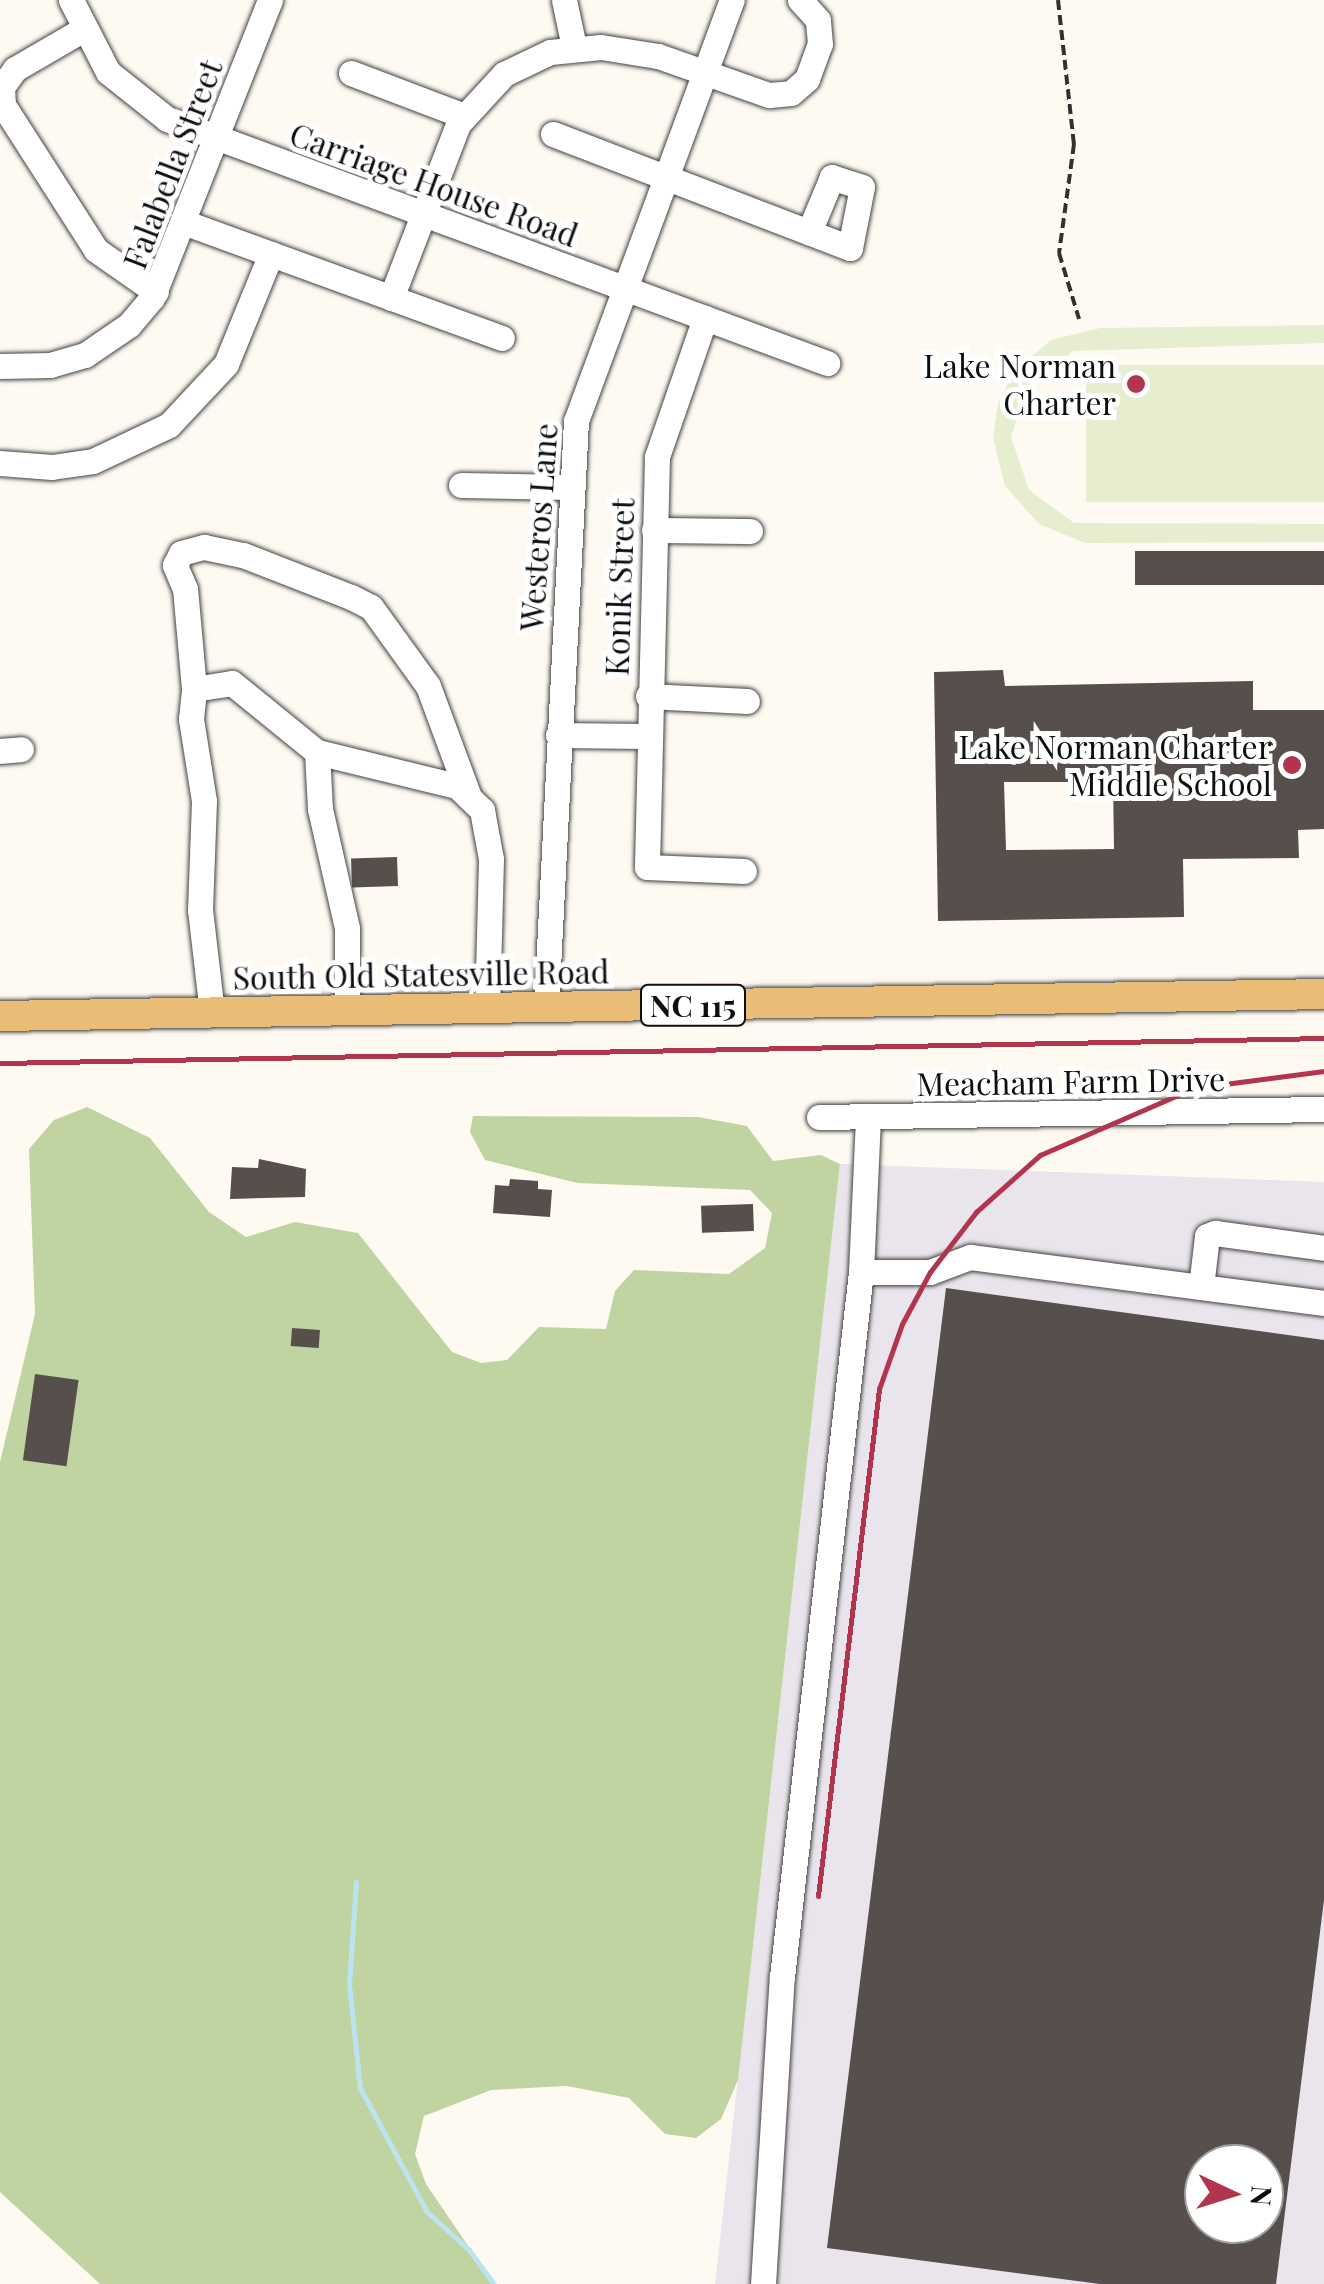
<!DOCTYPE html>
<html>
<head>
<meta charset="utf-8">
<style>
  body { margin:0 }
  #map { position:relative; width:1324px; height:2284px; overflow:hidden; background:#fefaf2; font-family:"Playfair Display",serif }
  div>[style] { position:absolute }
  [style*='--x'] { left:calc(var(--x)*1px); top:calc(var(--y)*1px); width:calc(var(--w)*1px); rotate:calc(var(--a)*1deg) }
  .industrial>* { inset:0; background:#eae4ec }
  .forest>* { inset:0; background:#bfd4a0 }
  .pitch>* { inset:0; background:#e7edcf; transform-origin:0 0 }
  .stream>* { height:5px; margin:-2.5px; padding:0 2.5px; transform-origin:2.5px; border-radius:2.5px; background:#bce4f0 }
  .building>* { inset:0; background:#564f4c; transform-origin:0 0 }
  .path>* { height:4px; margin-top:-2px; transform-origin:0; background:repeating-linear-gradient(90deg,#313131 0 10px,transparent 0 15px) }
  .roads { filter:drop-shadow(0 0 2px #424242) drop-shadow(0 0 2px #424242) }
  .minor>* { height:25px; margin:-12.5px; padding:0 12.5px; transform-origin:12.5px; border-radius:12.5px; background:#fff }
  .major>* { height:30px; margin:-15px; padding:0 15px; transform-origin:15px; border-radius:15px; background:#eabd76 }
  .rail>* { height:5px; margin:-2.5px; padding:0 2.5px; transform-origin:2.5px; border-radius:2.5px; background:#b1354d }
  .dots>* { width:28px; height:28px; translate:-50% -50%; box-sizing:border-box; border:5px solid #fff; border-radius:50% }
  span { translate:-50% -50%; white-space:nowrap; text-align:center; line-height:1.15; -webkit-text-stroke:10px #fff; paint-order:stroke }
  .shield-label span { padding:2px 8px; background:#fff; border:2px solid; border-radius:8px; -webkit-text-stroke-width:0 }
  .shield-label { font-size:30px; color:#0f0f0f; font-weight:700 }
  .street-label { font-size:32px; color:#0f0f0f }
  .poi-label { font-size:32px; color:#0f0f0f }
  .right { translate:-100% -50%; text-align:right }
  .north { position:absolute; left:1184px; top:2144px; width:100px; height:100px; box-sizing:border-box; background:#fff; border:2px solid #9f9f9f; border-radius:50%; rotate:94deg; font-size:28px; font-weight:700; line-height:40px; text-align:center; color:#0f0f0f }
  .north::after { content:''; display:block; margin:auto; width:35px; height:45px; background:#b1354d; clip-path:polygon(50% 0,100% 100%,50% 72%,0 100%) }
</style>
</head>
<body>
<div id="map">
  <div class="industrial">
    <div style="clip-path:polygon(evenodd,840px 1164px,1324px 1182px,1324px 2284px,715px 2284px,840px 1164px,1204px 2164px,1264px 2164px,1264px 2224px,1204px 2224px,1204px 2164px)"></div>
  </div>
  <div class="forest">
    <div style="clip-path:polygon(87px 1107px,150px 1138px,209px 1212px,246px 1237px,295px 1222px,358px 1233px,452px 1352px,481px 1363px,507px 1360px,539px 1327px,606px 1329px,615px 1291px,634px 1270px,729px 1274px,765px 1248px,772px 1213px,750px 1190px,577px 1183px,485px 1160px,470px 1132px,473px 1116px,698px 1117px,747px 1126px,773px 1161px,821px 1155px,840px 1164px,738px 2080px,721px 2119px,696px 2138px,665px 2134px,629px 2098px,567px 2086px,491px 2090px,424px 2116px,415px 2154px,426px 2184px,494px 2284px,100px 2284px,0 2192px,0 1462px,35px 1314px,29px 1149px,54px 1120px)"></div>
  </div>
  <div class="pitch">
    <div style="clip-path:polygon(1324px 325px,1324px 343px,1073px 351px,1028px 384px,1011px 437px,1029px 490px,1074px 523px,1324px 524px,1324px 542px,1085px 543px,1039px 524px,1005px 486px,993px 437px,998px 404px,1013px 373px,1051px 340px,1100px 328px)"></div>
    <div style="left:1324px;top:365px;width:137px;height:238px;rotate:90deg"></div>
  </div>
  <div class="stream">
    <div style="--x:356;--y:1882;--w:102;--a:93.9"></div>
    <div style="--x:349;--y:1984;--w:105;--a:84"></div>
    <div style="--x:360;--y:2088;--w:141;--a:61.6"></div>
    <div style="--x:427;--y:2212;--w:57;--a:42.1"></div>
    <div style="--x:469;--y:2250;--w:42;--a:53.7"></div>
  </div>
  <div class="building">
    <div style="left:1324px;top:551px;width:34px;height:189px;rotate:90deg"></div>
    <div style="clip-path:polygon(evenodd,1003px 670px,1005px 686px,1253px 681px,1253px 710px,1324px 710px,1324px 829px,1298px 830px,1299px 858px,1183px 859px,1184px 917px,938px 921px,934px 672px,1003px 670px,1004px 782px,1113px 782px,1114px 849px,1006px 850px,1004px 782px)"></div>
    <div style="left:397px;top:857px;width:29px;height:46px;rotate:88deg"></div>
    <div style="clip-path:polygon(259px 1159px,306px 1169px,305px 1197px,230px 1199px,232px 1167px,258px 1168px)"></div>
    <div style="clip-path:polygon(510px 1179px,538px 1181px,538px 1189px,552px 1190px,550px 1217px,493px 1213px,495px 1185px,509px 1186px)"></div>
    <div style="left:753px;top:1204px;width:27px;height:52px;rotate:88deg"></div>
    <div style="clip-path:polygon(evenodd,946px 1288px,1324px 1340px,1324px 1900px,1276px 2284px,1100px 2284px,827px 2248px,946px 1288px,1204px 2164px,1264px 2164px,1264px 2224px,1204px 2224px,1204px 2164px)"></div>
    <div style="left:292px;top:1328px;width:28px;height:18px;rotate:4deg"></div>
    <div style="left:35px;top:1374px;width:44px;height:87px;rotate:8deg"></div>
  </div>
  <div class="path">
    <div style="--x:1058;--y:0;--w:145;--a:83.7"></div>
    <div style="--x:1074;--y:144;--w:110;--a:97.8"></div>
    <div style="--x:1059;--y:253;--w:69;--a:73.1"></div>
  </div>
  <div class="roads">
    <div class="minor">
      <div style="--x:71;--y:0;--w:81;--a:62.8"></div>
      <div style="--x:108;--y:72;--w:75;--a:38.5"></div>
      <div style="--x:167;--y:119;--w:704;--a:20.29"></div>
      <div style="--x:564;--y:0;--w:48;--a:78"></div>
      <div style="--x:82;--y:30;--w:78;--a:149.8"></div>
      <div style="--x:15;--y:69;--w:22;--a:126"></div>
      <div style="--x:2;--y:87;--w:18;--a:87"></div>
      <div style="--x:3;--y:105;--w:172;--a:57.3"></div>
      <div style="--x:96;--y:250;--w:73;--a:35"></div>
      <div style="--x:351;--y:73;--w:121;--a:20.8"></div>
      <div style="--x:553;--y:134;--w:318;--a:21"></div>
      <div style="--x:850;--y:248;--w:62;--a:-78.9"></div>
      <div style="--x:862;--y:187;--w:32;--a:-162"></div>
      <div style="--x:832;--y:177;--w:60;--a:112.7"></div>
      <div style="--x:186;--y:223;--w:336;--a:20"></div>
      <div style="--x:391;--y:298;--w:186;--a:-68.9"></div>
      <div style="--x:458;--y:124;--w:68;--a:-47.4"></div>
      <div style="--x:504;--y:74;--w:51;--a:-25.6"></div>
      <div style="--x:550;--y:52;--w:51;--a:-5.6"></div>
      <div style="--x:601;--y:47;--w:58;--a:9"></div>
      <div style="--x:658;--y:56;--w:118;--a:19.4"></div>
      <div style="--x:769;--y:95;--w:22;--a:-5"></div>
      <div style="--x:791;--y:93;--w:21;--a:-41"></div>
      <div style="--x:807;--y:79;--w:37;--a:-70"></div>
      <div style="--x:820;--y:44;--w:24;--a:-95"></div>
      <div style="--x:818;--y:20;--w:27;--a:-132"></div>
      <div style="--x:705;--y:318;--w:147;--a:109.1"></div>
      <div style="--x:657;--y:457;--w:410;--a:91.4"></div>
      <div style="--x:647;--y:867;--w:97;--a:2.4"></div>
      <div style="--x:0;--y:366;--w:50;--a:-1.1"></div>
      <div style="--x:50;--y:365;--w:36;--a:-16"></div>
      <div style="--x:85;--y:355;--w:53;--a:-34.3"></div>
      <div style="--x:129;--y:325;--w:35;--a:-50"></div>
      <div style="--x:152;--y:298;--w:321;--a:-68.4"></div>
      <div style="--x:0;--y:463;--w:52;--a:4.4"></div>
      <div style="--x:52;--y:467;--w:41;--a:-8.3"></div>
      <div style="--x:93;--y:461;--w:84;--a:-25.3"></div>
      <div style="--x:169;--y:425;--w:83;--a:-46.9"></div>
      <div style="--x:226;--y:364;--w:119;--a:-67.8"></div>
      <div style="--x:461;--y:485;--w:108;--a:1.1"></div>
      <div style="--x:654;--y:530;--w:96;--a:0.6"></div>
      <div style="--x:194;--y:689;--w:100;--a:-95.1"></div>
      <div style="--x:185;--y:589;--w:26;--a:-113"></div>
      <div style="--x:175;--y:565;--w:13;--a:-63"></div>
      <div style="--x:181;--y:553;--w:24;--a:-15"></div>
      <div style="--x:204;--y:547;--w:40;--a:12"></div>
      <div style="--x:243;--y:555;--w:116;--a:21.3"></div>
      <div style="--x:351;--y:597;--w:22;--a:27"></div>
      <div style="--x:371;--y:607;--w:97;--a:54.2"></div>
      <div style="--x:428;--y:686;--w:118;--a:69.7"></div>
      <div style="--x:648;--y:696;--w:99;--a:2.9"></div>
      <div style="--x:558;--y:735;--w:88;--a:0.7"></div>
      <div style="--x:0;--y:751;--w:21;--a:-5"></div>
      <div style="--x:317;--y:752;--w:57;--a:87"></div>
      <div style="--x:320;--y:809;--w:122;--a:77.2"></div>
      <div style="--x:347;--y:928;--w:82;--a:90"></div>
      <div style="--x:546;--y:1007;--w:587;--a:-87.07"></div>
      <div style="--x:576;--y:421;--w:449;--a:-69.7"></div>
      <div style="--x:212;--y:1013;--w:104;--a:-96.6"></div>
      <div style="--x:200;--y:910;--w:109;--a:-87.9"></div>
      <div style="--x:204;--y:801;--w:83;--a:-99"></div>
      <div style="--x:191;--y:719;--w:30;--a:-84"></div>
      <div style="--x:194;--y:689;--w:38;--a:-9"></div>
      <div style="--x:232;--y:683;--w:109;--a:39.1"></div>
      <div style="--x:317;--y:752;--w:144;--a:13.7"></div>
      <div style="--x:457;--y:786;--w:35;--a:44"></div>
      <div style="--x:482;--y:810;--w:50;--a:79.6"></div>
      <div style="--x:491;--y:859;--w:149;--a:91.5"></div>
      <div style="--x:819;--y:1117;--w:505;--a:-0.91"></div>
      <div style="--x:861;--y:1272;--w:69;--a:0"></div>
      <div style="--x:930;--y:1272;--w:43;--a:-20.6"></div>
      <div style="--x:970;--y:1257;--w:357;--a:7.4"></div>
      <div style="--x:1201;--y:1287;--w:51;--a:-83.3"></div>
      <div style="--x:1207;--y:1236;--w:9;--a:-21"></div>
      <div style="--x:1215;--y:1233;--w:110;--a:7.8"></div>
      <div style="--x:763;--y:2284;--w:308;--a:-86.5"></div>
      <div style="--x:782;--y:1977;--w:709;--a:-83.61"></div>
      <div style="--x:861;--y:1272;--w:156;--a:-87.4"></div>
    </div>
    <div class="major">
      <div style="--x:0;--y:1016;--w:1324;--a:-0.95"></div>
    </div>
  </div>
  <div class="rail">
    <div style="--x:0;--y:1063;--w:1324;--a:-1.08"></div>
    <div style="--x:818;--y:1896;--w:511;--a:-83.14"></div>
    <div style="--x:879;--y:1389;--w:69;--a:-70.5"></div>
    <div style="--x:902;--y:1324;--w:59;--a:-61.7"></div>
    <div style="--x:930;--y:1272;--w:76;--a:-52.5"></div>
    <div style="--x:976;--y:1212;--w:86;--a:-41.7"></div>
    <div style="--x:1040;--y:1155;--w:168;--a:-23.5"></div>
    <div style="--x:1194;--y:1088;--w:131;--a:-7.5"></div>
  </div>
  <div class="dots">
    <div style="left:1136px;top:384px;background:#b1354d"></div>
    <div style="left:1292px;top:765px;background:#b1354d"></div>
  </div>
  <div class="shield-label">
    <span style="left:693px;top:1005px">NC 115</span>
  </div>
  <div class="street-label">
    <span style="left:172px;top:164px;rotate:-69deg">Falabella Street</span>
    <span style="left:434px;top:184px;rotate:20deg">Carriage House Road</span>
    <span style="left:538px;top:527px;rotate:-86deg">Westeros Lane</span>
    <span style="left:619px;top:587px;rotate:-88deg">Konik Street</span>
    <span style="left:421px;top:974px;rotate:-1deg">South Old Statesville Road</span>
    <span style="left:1071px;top:1081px;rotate:-1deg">Meacham Farm Drive</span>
  </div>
  <div class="poi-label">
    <span class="right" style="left:1116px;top:384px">Lake Norman<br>Charter</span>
    <span class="right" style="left:1272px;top:765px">Lake Norman Charter<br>Middle School</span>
  </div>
  <div class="north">N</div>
</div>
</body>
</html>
